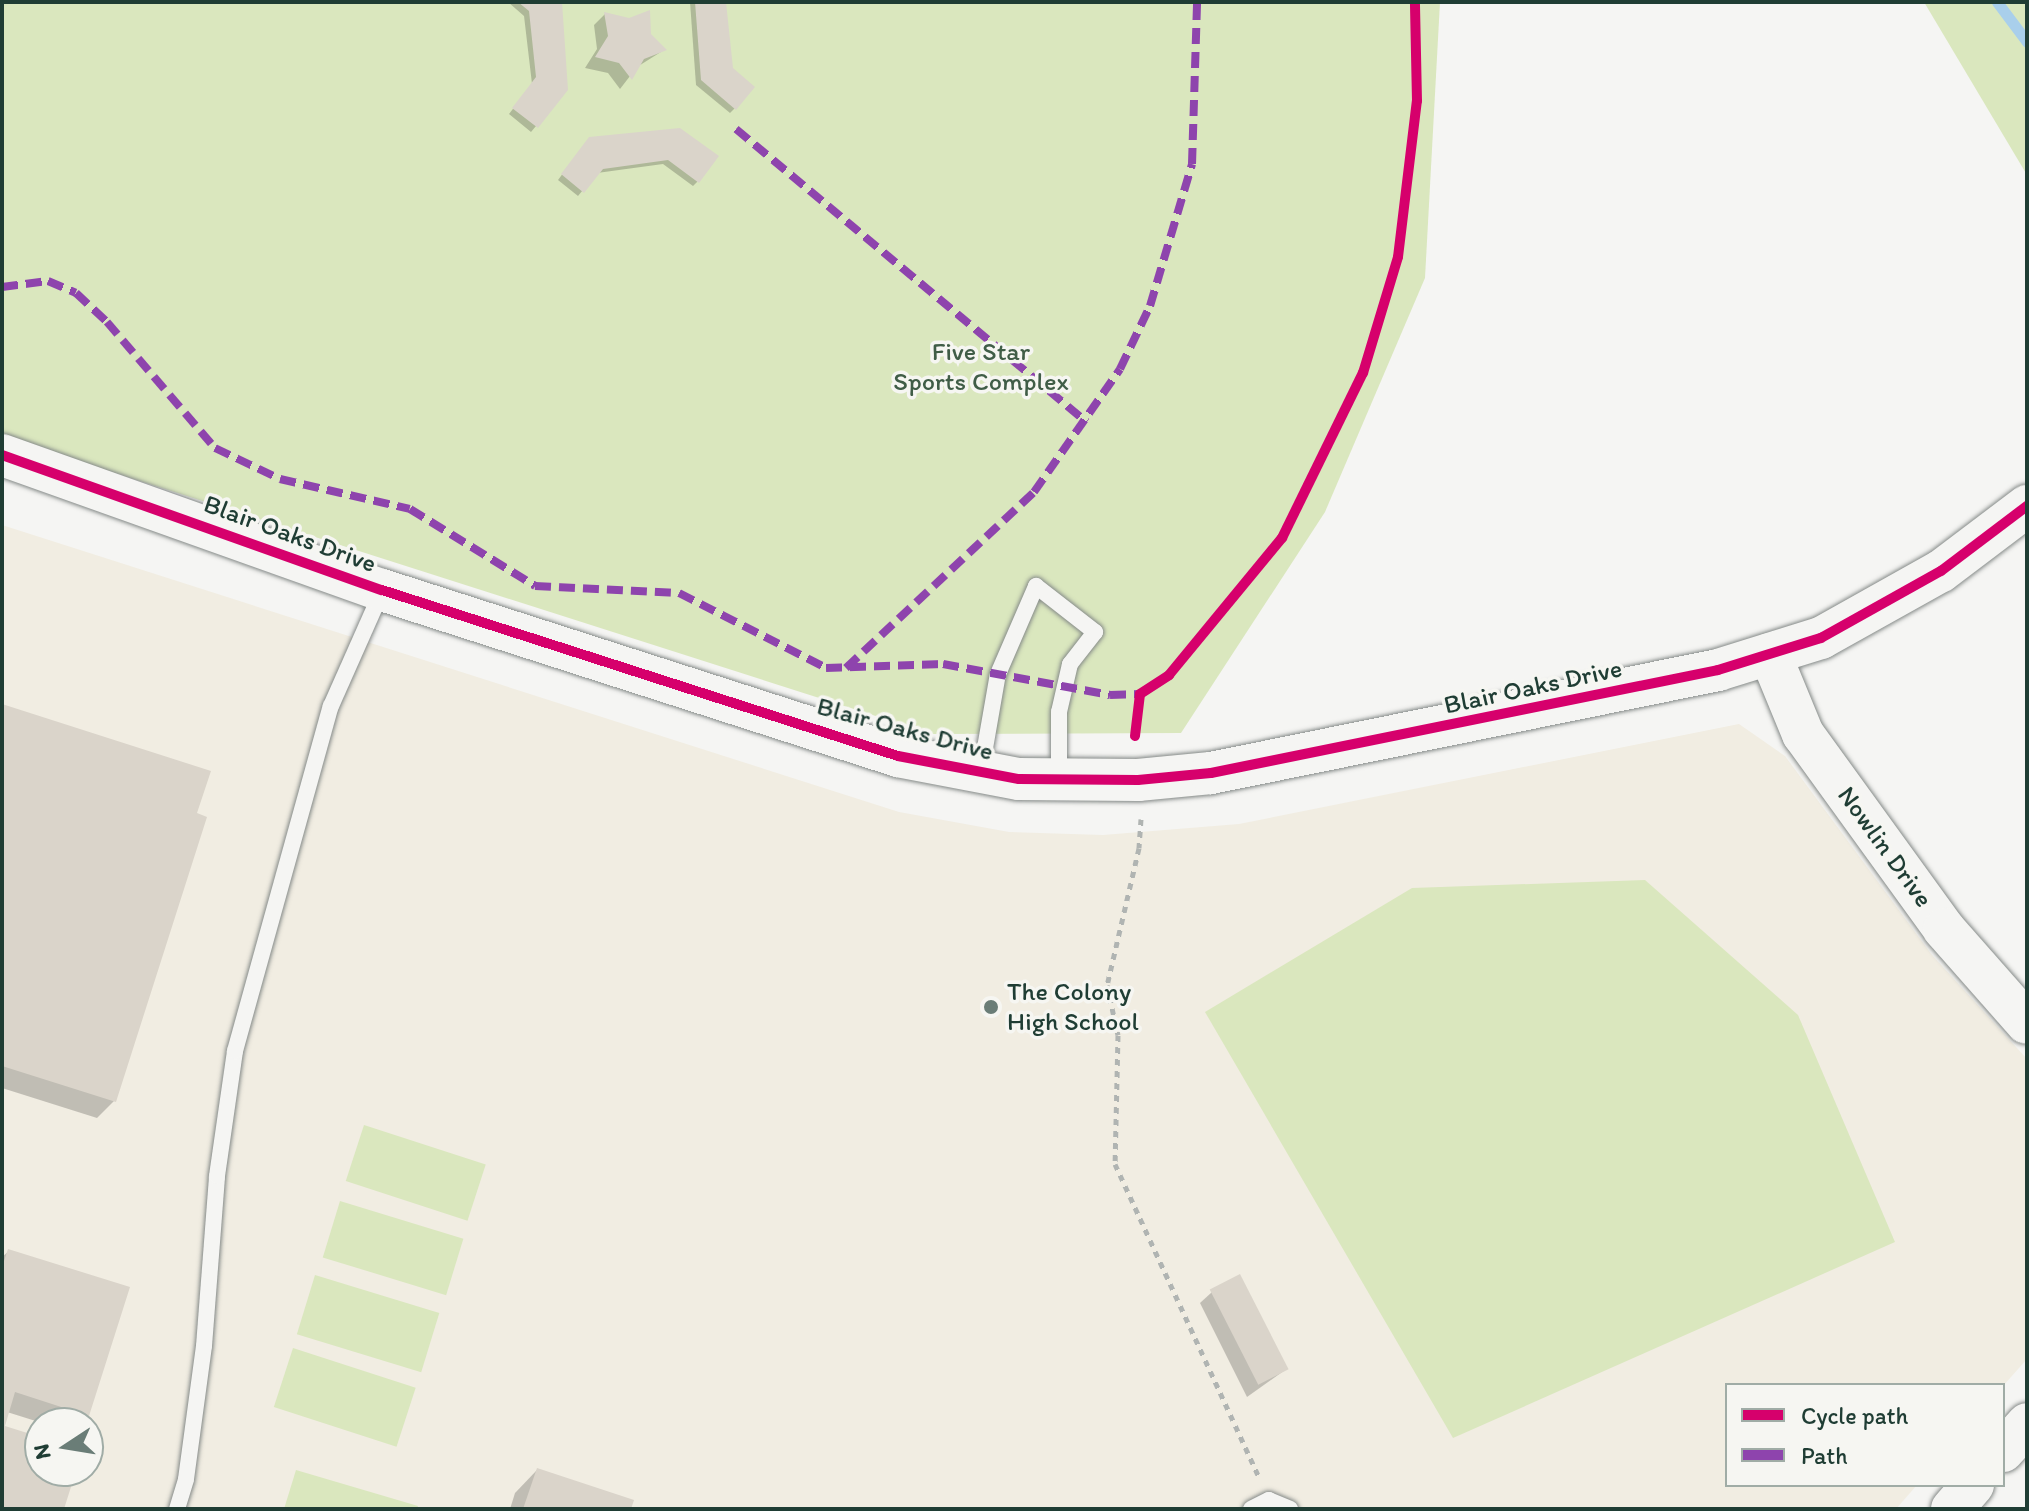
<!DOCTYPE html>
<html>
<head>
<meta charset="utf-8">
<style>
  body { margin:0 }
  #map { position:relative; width:2029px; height:1511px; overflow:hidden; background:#f5f5f3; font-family:Itim,sans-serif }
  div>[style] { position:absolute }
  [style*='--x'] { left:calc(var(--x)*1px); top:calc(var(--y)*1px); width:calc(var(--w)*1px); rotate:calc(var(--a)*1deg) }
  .built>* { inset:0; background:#f1ede2 }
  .green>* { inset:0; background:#dae7be; transform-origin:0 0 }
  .shadow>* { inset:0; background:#0003 }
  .stream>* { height:11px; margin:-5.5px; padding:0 5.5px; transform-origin:5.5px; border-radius:5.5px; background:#a9cfeb }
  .building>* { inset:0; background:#dad4ca; transform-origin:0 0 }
  .path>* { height:5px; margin-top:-2.5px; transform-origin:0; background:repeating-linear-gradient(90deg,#b0b4b2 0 6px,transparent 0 12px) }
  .roads { filter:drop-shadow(0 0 2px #858a88) drop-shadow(0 0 2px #858a88) }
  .service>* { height:16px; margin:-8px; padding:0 8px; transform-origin:8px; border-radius:8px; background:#f5f5f3 }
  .tertiary>* { height:42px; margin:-21px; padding:0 21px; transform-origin:21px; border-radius:21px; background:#f5f5f3 }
  .quiet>* { height:8px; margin-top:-4px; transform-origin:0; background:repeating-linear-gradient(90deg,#8e44ad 0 16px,transparent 0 24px) }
  .cycleway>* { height:10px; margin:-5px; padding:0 5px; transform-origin:5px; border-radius:5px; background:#d6006c }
  .dots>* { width:22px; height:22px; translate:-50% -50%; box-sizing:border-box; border:4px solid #f6f6f2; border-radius:50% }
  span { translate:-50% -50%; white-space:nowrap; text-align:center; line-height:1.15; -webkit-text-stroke:7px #f6f6f2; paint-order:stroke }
  .park-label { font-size:26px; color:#405d47 }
  .street-label { font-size:26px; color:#1f3d34 }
  .poi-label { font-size:26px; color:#1f3d34 }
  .left { translate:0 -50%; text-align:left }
  .frame { position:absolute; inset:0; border:4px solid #1f3d34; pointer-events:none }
  .legend { position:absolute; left:1725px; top:1383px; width:280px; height:104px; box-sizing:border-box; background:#f6f6f2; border:2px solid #a0aca6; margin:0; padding:10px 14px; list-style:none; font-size:24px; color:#1f3d34 }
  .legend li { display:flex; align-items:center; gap:16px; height:40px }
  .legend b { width:40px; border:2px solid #a0aca6 }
  .north { position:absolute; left:24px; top:1407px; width:80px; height:80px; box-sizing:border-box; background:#f6f6f2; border:2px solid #a0aca6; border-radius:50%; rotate:258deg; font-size:22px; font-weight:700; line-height:32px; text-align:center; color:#1f3d34 }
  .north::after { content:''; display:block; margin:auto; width:28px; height:36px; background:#6a7d77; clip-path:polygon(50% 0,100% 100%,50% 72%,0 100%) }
</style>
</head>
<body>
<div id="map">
  <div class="built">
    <div style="clip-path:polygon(evenodd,2px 525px,899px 812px,1009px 832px,1103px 835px,1239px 824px,1739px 724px,1785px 756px,1932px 955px,2027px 1059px,2027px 1359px,2003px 1386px,1727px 1385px,1727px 1485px,1917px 1485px,1896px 1509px,2px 1509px,2px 525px,40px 1423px,88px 1423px,88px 1471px,40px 1471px,40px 1423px)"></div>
  </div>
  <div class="green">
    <div style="clip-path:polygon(2px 2px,1440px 2px,1425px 278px,1325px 512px,1181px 733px,932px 734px,2px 437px)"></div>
    <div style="clip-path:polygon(1924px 2px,2027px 2px,2027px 175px)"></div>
    <div style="clip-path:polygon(1645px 880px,1798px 1015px,1895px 1242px,1453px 1438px,1205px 1012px,1412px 888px)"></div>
    <div style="left:364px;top:1125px;width:128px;height:59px;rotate:18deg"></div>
    <div style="left:340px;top:1201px;width:129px;height:59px;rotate:17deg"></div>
    <div style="left:315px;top:1275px;width:130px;height:62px;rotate:17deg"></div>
    <div style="left:293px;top:1348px;width:129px;height:62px;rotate:18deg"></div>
    <div style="clip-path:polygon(296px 1470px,418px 1506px,417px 1509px,284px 1509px)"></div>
  </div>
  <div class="shadow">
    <div style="clip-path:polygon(508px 2px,560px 2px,566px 90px,531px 132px,509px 114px,532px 84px,524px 16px)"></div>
    <div style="clip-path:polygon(690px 2px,724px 2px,735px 108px,730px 113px,696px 85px)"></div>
    <div style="clip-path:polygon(605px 14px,649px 35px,664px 50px,637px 67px,620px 89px,608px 73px,585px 68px,597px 49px,594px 25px)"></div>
    <div style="clip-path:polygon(679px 130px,698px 181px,693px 186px,663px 164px,597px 173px,578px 196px,558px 180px,584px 145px)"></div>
    <div style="clip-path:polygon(2px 706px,114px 1101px,97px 1118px,2px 1088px)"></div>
    <div style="clip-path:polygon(9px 1251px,87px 1415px,79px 1423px,42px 1423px,7px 1412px,2px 1427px,40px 1439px,40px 1471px,74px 1471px,62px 1509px,2px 1509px,2px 1257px)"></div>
    <div style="clip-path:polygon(1212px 1292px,1285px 1370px,1247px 1397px,1200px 1303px)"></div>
    <div style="clip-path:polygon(537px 1470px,629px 1509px,510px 1509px,515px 1493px)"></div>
  </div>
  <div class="stream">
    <div style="--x:1997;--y:2;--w:50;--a:53.1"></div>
  </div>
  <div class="building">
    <div style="clip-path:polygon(518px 2px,562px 2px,568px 90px,538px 128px,512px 108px,536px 77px,529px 11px)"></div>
    <div style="clip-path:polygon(695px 2px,726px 2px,733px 68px,755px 87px,736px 110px,701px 80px)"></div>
    <div style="clip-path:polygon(650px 10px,651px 34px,667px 50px,644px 59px,632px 80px,619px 63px,595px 57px,608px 36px,604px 12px,629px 18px)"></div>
    <div style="clip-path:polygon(680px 128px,719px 156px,699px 183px,668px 160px,603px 169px,584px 193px,561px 174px,589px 137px)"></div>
    <div style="clip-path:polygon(2px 704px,211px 771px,197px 813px,207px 817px,116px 1102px,2px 1066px)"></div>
    <div style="clip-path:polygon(8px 1249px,130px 1287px,89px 1416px,15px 1392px,5px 1426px,40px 1437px,40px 1471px,76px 1471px,64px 1509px,2px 1509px,2px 1267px)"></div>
    <div style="left:1240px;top:1274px;width:107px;height:34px;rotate:63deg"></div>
    <div style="clip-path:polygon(537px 1468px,634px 1500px,631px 1509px,523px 1509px)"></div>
  </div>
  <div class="path">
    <div style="--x:1141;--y:819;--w:29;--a:94"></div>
    <div style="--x:1139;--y:848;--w:141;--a:103.1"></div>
    <div style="--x:1107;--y:985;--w:51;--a:77.6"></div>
    <div style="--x:1118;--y:1035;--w:129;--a:91.3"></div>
    <div style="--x:1115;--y:1164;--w:345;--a:65.3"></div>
  </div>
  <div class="roads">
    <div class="service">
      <div style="--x:981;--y:771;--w:98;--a:-80.1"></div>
      <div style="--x:998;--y:674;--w:96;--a:-66.6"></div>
      <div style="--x:1036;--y:586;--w:75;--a:37.9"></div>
      <div style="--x:1095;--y:632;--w:41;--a:128"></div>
      <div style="--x:1070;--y:664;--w:49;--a:102.9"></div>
      <div style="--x:1059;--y:712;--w:66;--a:90"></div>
      <div style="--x:177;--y:1509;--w:31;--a:-73"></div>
      <div style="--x:186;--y:1479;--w:134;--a:-82.3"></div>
      <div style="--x:204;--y:1346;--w:170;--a:-85.6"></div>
      <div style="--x:217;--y:1176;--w:126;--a:-81.8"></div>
      <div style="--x:235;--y:1051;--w:358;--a:-74.5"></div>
      <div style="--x:331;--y:706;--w:126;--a:-66.1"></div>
      <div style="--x:1251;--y:1509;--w:20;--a:-27"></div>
      <div style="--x:1269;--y:1500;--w:23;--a:23"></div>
    </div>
    <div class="tertiary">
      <div style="--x:2;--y:455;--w:403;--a:19.6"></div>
      <div style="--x:382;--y:590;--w:542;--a:17.83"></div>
      <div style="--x:898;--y:756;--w:123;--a:10.8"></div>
      <div style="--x:1019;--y:779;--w:119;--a:0.5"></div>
      <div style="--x:1138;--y:780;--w:73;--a:-5.5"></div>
      <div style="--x:1211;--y:773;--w:517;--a:-11.48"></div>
      <div style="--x:1718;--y:670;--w:108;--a:-17.3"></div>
      <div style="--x:1821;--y:638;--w:137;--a:-29.2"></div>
      <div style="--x:1941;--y:571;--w:108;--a:-37.1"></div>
      <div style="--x:1770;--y:654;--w:87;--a:67.6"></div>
      <div style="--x:1803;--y:734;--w:241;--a:54.1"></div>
      <div style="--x:1944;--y:929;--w:125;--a:48.6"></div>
      <div style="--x:2003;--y:1451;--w:36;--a:-48"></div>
      <div style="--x:1952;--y:1509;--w:32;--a:-49"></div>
    </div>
  </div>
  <div class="quiet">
    <div style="--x:736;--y:129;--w:457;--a:39.9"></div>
    <div style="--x:2;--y:287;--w:46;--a:-7.4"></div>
    <div style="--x:48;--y:281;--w:30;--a:23"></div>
    <div style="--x:76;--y:293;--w:42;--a:43.1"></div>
    <div style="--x:107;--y:322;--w:166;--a:49.4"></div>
    <div style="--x:215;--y:448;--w:72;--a:25.5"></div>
    <div style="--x:280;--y:479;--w:133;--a:13"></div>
    <div style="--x:410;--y:509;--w:147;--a:31.6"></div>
    <div style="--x:535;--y:586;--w:144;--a:2.8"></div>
    <div style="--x:679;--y:593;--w:165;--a:27"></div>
    <div style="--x:826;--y:668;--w:117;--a:-2"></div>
    <div style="--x:943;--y:664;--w:170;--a:10.5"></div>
    <div style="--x:1110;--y:695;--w:30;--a:-2"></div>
    <div style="--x:846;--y:668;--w:258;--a:-43.1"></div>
    <div style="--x:1034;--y:492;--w:150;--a:-55"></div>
    <div style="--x:1120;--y:369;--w:70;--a:-64.5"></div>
    <div style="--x:1150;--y:306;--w:148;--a:-73.5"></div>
    <div style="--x:1192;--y:164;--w:162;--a:-88.2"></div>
  </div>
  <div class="cycleway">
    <div style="--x:2;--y:455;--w:403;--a:19.6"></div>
    <div style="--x:382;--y:590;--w:542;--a:17.83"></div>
    <div style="--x:898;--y:756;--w:123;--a:10.8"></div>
    <div style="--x:1019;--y:779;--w:119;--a:0.5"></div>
    <div style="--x:1138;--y:780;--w:73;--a:-5.5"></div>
    <div style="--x:1211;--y:773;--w:517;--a:-11.48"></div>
    <div style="--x:1718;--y:670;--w:108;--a:-17.3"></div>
    <div style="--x:1821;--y:638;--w:137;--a:-29.2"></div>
    <div style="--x:1941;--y:571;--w:108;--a:-37.1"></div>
    <div style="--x:1135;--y:736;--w:42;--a:-83.2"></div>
    <div style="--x:1140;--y:694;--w:35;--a:-33"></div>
    <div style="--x:1169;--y:675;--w:178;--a:-50.5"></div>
    <div style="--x:1282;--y:538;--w:184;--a:-63.9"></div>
    <div style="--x:1363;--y:373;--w:121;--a:-73.2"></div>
    <div style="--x:1398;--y:257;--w:157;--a:-83.1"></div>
    <div style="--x:1417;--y:101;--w:99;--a:-91.2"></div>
  </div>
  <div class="dots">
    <div style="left:991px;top:1007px;background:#6a7d77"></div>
  </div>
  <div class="park-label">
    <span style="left:981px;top:367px">Five Star<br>Sports Complex</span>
  </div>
  <div class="street-label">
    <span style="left:290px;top:534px;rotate:20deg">Blair Oaks Drive</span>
    <span style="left:1533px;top:687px;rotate:-12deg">Blair Oaks Drive</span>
    <span style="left:905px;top:729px;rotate:15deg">Blair Oaks Drive</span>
    <span style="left:1885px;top:847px;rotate:54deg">Nowlin Drive</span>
  </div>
  <div class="poi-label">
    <span class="left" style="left:1007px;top:1007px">The Colony<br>High School</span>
  </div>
  <div class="frame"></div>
  <ul class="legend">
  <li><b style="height:10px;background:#d6006c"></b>Cycle path</li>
  <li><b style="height:10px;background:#8e44ad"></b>Path</li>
  </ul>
  <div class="north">N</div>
</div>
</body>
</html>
